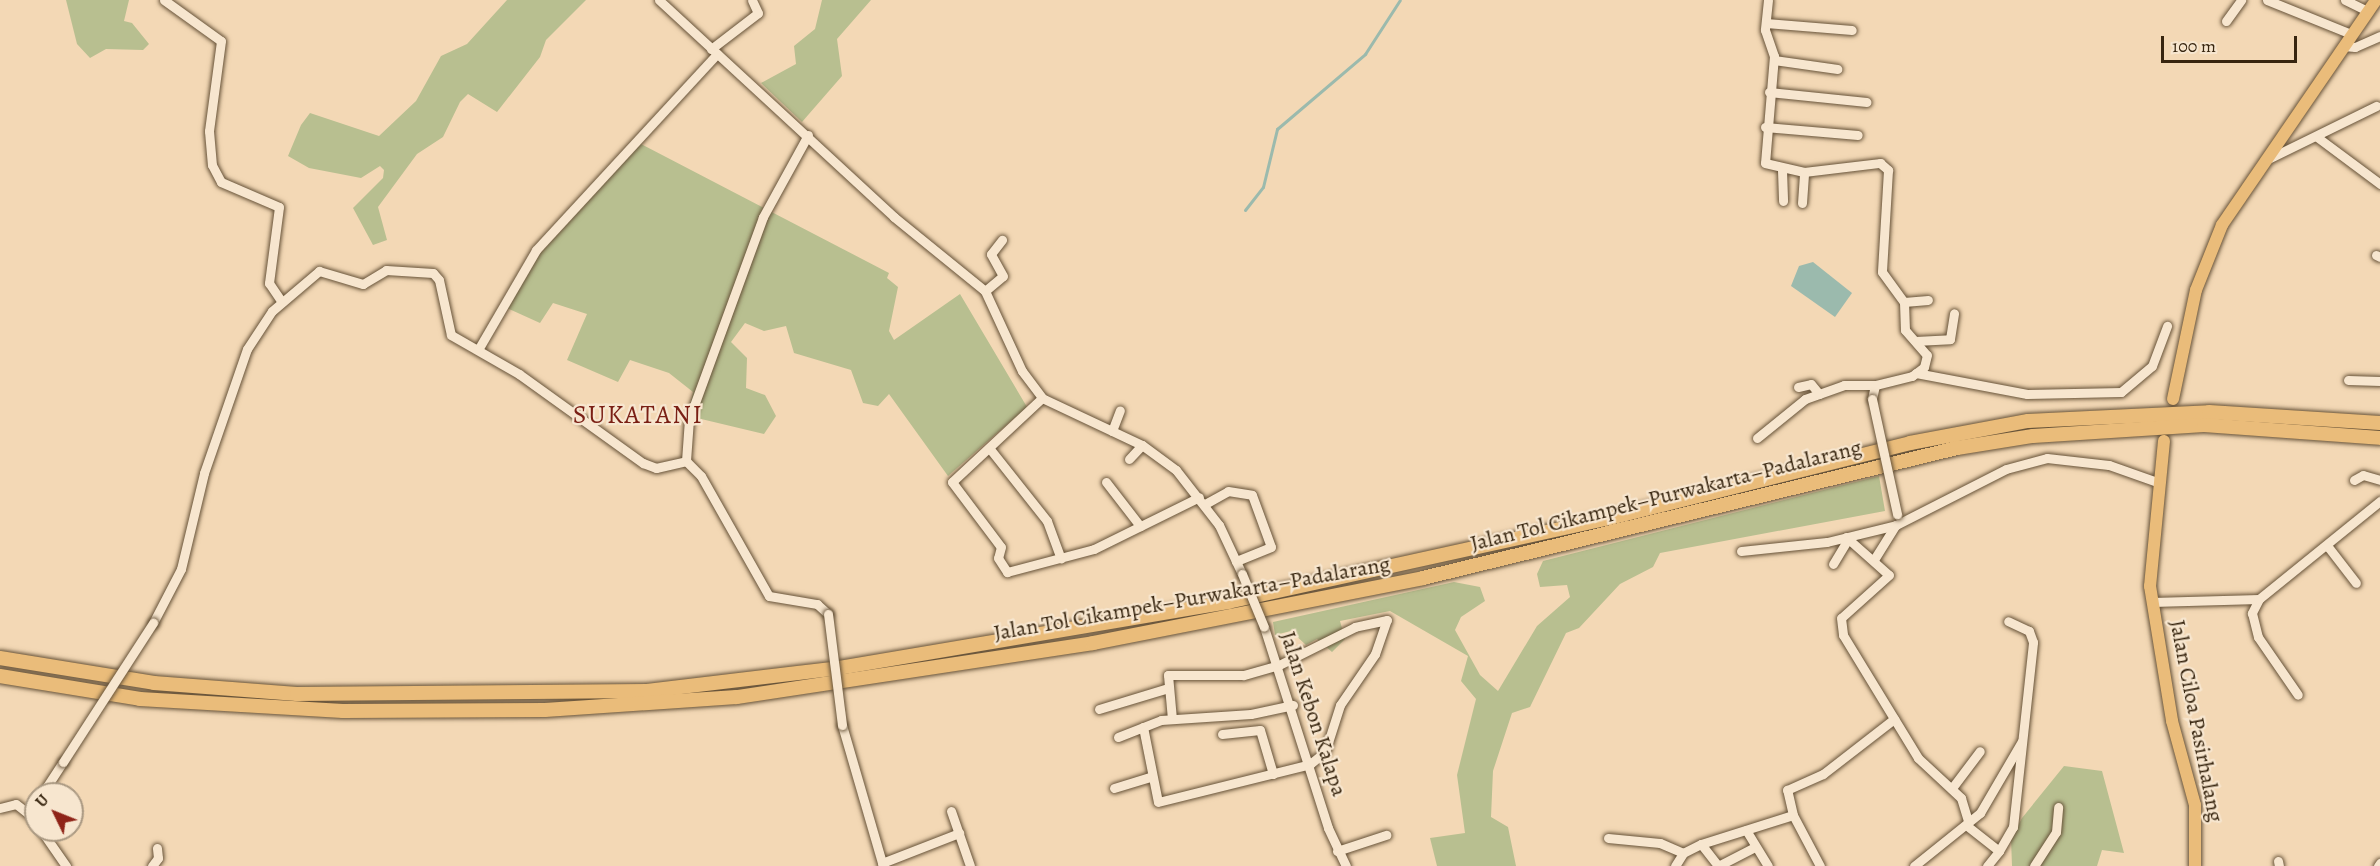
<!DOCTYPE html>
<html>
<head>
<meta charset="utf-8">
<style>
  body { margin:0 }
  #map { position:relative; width:2380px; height:866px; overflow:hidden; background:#f3d8b5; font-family:Alegreya,serif }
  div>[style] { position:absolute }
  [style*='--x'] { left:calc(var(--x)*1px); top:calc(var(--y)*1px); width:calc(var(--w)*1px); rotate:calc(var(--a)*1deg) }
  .green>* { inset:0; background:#b8bf90 }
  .water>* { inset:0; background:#9bbaad }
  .stream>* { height:3px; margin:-1.5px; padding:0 1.5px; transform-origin:1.5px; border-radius:1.5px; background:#9bbaad }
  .roads { filter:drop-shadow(0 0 2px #665238) drop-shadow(0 0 2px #665238) }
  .minor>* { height:9px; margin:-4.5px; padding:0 4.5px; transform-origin:4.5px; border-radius:4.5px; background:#f7e6cf }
  .major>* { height:12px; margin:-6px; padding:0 6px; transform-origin:6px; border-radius:6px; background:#eabc7a }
  .highway>* { height:14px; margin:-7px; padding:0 7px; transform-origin:7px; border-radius:7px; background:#eabc7a }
  .bridges { filter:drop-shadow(0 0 2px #665238) drop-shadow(0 0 2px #665238) }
  .minor-bridge>* { height:9px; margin:-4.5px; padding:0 4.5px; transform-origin:4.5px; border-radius:4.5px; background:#f7e6cf }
  span { translate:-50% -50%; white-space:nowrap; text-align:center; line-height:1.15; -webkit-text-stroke:4.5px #f7e6cf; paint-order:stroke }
  .street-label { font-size:22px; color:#37250f }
  .quarter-label { font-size:26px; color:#7a1f14; letter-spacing:1.5px }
  .north { position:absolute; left:24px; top:782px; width:60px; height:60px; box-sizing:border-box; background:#f7e6cf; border:2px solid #aa9982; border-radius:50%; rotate:313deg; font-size:16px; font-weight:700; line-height:24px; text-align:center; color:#37250f }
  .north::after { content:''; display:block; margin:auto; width:21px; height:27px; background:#8f2418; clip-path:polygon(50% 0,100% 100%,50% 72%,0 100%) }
  .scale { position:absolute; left:2161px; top:36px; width:136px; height:27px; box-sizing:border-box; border:3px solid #37250f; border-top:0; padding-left:8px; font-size:18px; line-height:21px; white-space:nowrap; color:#37250f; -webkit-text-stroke:4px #f7e6cf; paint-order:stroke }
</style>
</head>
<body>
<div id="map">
  <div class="green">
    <div style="clip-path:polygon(66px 0,129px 0,124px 21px,132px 23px,149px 44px,143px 50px,106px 49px,90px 58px,77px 44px)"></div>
    <div style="clip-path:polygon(507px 0,586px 0,546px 40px,540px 57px,497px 112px,468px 94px,460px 102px,443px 137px,417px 154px,378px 207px,387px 240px,373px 245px,353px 208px,383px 178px,384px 170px,380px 166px,361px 178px,309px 168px,288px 156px,301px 125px,310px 113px,379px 136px,416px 101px,441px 56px,467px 44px)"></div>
    <div style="clip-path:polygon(822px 0,871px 0,837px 39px,842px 76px,802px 122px,761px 83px,796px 64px,794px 46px,815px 29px)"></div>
    <div style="clip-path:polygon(641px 144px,889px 273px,887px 278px,898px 287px,889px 331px,894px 340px,960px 294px,1027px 407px,948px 476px,889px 394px,878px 406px,863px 403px,851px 370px,794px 353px,786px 326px,764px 331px,745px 323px,731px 342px,747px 358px,746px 388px,765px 395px,776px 416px,764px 434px,697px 418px,689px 411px,693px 392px,669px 373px,630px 360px,618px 382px,567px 360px,587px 314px,553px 303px,540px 323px,507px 308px,536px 258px)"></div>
    <div style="clip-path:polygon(1879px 476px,1885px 511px,1660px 553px,1653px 567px,1620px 584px,1579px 628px,1566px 633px,1530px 707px,1512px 713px,1493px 771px,1491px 817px,1508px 827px,1516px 866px,1437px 866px,1430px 838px,1465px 833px,1457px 775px,1476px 699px,1461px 681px,1468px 656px,1390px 611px,1340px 621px,1345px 639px,1332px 652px,1317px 639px,1306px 645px,1291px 631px,1275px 635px,1273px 622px,1454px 582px,1480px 587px,1485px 601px,1461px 617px,1455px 630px,1480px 675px,1498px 691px,1537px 626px,1570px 597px,1567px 585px,1540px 587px,1537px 574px,1543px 561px)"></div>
    <div style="clip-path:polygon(2064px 766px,2102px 771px,2124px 853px,2102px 850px,2097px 866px,2012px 866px,2011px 839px,2022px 818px)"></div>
  </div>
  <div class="water">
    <div style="clip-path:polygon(1813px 262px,1852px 293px,1835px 317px,1791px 286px,1799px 266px)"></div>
  </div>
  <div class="stream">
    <div style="--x:1245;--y:210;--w:29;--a:-52"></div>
    <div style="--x:1263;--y:187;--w:60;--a:-76.4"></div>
    <div style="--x:1277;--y:129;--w:116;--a:-40.4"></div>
    <div style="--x:1365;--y:54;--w:64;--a:-57.1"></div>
  </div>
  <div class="roads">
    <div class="minor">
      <div style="--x:164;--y:0;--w:70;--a:35.7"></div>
      <div style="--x:221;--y:41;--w:91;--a:97.6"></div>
      <div style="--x:209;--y:131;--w:34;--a:85"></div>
      <div style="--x:212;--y:165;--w:19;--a:62"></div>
      <div style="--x:221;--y:182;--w:63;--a:23.3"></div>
      <div style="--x:279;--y:207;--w:77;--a:97.5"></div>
      <div style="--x:269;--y:283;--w:23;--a:56"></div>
      <div style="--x:659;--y:0;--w:320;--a:42.7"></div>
      <div style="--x:894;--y:217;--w:117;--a:39.1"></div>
      <div style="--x:985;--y:291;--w:88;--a:65.2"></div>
      <div style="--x:1022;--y:371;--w:34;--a:53"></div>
      <div style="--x:1042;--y:398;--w:110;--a:25.2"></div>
      <div style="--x:1142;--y:445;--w:42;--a:36.3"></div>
      <div style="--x:1176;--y:470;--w:70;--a:52"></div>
      <div style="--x:1219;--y:525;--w:54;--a:64.9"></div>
      <div style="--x:1768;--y:0;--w:30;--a:96"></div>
      <div style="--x:1765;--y:30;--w:28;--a:71"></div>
      <div style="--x:1774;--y:56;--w:107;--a:94.8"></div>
      <div style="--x:1765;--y:163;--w:40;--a:13"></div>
      <div style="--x:1804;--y:172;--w:77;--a:-6.8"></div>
      <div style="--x:1880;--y:163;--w:11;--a:41"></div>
      <div style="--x:1888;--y:170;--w:102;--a:93.4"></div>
      <div style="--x:1882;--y:272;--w:37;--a:54"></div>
      <div style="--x:1904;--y:302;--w:28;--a:88"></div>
      <div style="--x:1905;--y:330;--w:33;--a:49"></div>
      <div style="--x:1927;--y:355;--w:12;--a:104"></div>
      <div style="--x:1924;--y:367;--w:15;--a:143"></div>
      <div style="--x:1912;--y:376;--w:38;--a:166"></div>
      <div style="--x:1875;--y:385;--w:14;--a:102"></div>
      <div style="--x:2267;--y:0;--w:91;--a:22"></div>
      <div style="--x:2345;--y:0;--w:25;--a:26"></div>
      <div style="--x:2226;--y:21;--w:26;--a:-54"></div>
      <div style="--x:1766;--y:23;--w:86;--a:4.7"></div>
      <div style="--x:2343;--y:46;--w:12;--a:5"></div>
      <div style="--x:2355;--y:47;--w:27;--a:-24"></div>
      <div style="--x:711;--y:49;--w:59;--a:-37.5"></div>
      <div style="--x:758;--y:13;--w:14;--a:-115"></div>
      <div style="--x:1774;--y:60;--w:64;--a:8.1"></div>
      <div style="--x:1769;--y:92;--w:98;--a:5.9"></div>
      <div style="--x:1765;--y:127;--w:93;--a:4.9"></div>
      <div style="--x:808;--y:135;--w:94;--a:118.8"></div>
      <div style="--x:763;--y:217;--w:215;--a:110.1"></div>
      <div style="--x:689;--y:419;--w:42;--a:94.1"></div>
      <div style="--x:686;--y:461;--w:21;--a:45"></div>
      <div style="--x:701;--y:476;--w:138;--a:60.5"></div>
      <div style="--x:769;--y:596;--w:49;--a:9.5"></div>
      <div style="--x:817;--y:604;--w:15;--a:42"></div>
      <div style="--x:2317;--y:137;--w:79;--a:36.7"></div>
      <div style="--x:2266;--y:160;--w:123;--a:-26.1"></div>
      <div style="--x:1782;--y:170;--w:31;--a:88"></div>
      <div style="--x:1802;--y:203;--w:31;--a:-86"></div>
      <div style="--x:2376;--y:255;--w:4;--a:27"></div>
      <div style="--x:985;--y:291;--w:23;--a:-40"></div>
      <div style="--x:1003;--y:276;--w:25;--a:-119"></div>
      <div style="--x:991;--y:254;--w:18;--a:-52"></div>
      <div style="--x:1904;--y:302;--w:24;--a:-5"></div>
      <div style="--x:1915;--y:341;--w:35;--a:-3"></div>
      <div style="--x:1950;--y:339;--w:26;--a:-81"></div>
      <div style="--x:479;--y:348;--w:113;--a:-59.8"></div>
      <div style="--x:536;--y:250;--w:267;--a:-47.3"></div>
      <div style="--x:1916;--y:373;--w:113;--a:10.7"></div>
      <div style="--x:2027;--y:394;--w:94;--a:-1.2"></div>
      <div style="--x:2121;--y:392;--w:40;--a:-40"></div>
      <div style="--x:2152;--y:366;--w:43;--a:-69.4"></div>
      <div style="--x:2348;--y:380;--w:32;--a:2"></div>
      <div style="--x:1798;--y:387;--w:13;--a:-13"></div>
      <div style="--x:1811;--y:384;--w:13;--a:51"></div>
      <div style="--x:1042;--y:398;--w:123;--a:137"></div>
      <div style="--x:952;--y:482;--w:81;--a:53"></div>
      <div style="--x:1001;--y:547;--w:11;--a:105"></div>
      <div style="--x:998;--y:558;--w:17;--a:57"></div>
      <div style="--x:1007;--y:572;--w:90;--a:-14.8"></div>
      <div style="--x:1094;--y:549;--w:117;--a:-26.3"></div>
      <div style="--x:1112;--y:431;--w:22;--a:-69"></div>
      <div style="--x:1757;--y:438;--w:62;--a:-39.1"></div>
      <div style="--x:1805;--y:399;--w:41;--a:-19.7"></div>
      <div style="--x:1844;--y:385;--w:31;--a:0"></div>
      <div style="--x:990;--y:449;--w:92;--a:51.6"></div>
      <div style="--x:1047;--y:521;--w:40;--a:69.8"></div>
      <div style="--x:1129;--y:459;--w:19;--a:-47"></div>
      <div style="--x:2354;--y:480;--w:10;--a:-29"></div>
      <div style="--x:2363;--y:475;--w:18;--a:16"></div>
      <div style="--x:1106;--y:482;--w:56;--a:52.3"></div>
      <div style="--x:1205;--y:504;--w:26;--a:-29"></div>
      <div style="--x:1228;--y:491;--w:24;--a:9"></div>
      <div style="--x:1252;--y:495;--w:55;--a:69.9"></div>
      <div style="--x:1271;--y:547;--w:38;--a:158"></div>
      <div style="--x:1846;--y:537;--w:57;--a:41.5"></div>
      <div style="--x:1889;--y:575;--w:64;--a:138.1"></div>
      <div style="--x:1841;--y:618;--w:17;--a:83"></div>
      <div style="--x:1843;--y:635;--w:144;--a:58.6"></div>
      <div style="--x:1918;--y:758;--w:59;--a:42.9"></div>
      <div style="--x:1961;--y:798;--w:24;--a:73"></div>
      <div style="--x:2329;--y:548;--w:44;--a:52.4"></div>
      <div style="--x:1741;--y:551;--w:86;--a:-6"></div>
      <div style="--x:1827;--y:542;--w:71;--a:-13.8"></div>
      <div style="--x:1896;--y:525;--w:123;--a:-27"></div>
      <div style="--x:2006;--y:469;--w:42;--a:-15"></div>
      <div style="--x:2047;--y:458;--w:62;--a:6.4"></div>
      <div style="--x:2109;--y:465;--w:51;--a:19.5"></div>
      <div style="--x:1875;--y:558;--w:39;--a:-58"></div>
      <div style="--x:1833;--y:564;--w:26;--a:-59"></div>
      <div style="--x:2259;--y:599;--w:16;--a:117"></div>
      <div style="--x:2252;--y:613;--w:25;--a:76"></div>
      <div style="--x:2258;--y:637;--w:70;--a:55.4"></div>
      <div style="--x:2152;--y:602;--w:107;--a:-1.6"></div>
      <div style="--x:2259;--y:599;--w:156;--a:-39"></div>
      <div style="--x:153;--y:623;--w:61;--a:-62.6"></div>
      <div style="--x:181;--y:569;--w:99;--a:-76.5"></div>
      <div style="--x:204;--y:473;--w:131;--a:-70.9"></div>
      <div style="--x:247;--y:349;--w:45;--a:-56.7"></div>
      <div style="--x:272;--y:311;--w:62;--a:-40.4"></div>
      <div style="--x:319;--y:271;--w:46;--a:16.5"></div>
      <div style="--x:363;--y:284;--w:27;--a:-31"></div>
      <div style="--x:386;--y:270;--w:47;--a:3.7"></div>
      <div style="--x:433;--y:273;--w:9;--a:49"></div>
      <div style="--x:439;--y:280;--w:56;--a:77.7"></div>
      <div style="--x:451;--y:335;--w:78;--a:29.8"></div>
      <div style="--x:519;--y:374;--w:153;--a:35.7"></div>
      <div style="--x:643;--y:463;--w:14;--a:21"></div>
      <div style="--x:656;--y:468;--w:31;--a:-13"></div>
      <div style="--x:1264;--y:627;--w:211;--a:72.3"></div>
      <div style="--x:1328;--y:828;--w:42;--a:64.7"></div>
      <div style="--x:1099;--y:709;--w:72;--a:-16.9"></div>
      <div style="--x:842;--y:725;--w:147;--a:73.8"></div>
      <div style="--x:1143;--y:727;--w:76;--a:78.7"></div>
      <div style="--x:1158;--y:802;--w:157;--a:-14"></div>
      <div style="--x:1310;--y:764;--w:19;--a:-39"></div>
      <div style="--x:1325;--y:752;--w:49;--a:-72.3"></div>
      <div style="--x:1340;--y:705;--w:62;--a:-55.5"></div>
      <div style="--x:1375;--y:654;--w:36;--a:-71"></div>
      <div style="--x:1387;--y:620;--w:33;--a:168"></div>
      <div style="--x:1355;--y:627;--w:85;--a:153.4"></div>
      <div style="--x:1279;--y:665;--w:37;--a:164"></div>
      <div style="--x:1243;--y:675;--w:75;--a:180"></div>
      <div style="--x:1168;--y:675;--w:44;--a:84.8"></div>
      <div style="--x:1222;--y:734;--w:38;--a:-6"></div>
      <div style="--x:1260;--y:730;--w:46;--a:73.5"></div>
      <div style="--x:1118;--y:737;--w:46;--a:-21.6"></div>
      <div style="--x:1161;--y:720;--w:90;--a:-3.8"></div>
      <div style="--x:1251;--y:714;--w:43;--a:-12.1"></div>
      <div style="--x:1114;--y:788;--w:38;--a:-17"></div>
      <div style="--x:1952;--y:788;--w:46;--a:-52.9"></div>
      <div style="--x:42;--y:794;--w:38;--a:-57"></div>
      <div style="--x:36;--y:803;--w:13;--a:122"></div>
      <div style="--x:29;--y:814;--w:11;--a:52"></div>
      <div style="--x:0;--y:808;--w:16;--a:-14"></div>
      <div style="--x:16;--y:804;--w:16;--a:38"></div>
      <div style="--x:951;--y:811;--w:58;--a:70.9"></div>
      <div style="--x:1966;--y:825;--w:42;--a:38.2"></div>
      <div style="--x:1999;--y:851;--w:28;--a:-60"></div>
      <div style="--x:2013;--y:827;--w:186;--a:-83.8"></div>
      <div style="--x:2033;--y:642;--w:12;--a:-110"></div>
      <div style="--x:2029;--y:631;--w:23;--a:-155"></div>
      <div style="--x:41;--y:830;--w:44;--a:55.2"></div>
      <div style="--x:1746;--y:830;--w:42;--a:58.6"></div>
      <div style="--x:1608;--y:838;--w:52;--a:5.5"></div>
      <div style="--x:1660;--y:843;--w:25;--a:23"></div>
      <div style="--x:1701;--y:844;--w:28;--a:52"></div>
      <div style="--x:1718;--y:866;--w:42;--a:-27.2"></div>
      <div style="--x:1337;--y:851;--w:52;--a:-18.1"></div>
      <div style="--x:2278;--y:861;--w:5;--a:79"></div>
      <div style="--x:882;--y:863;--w:83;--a:-21.3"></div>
      <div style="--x:152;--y:866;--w:10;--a:-53"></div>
      <div style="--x:158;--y:858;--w:10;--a:-96"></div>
      <div style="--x:1675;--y:866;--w:15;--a:-58"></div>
      <div style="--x:1683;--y:853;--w:20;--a:-27"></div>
      <div style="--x:1701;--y:844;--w:96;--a:-17.5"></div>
      <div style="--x:1820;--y:866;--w:58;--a:-117.9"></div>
      <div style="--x:1793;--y:815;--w:26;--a:-103"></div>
      <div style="--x:1787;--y:790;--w:39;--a:-24"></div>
      <div style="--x:1823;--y:774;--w:90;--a:-37.8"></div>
      <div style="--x:1914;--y:866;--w:85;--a:-38.8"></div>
      <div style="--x:1980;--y:813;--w:83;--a:-59.7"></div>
      <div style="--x:1987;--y:866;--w:19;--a:-51"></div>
      <div style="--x:2034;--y:866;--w:40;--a:-57.1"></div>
      <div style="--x:2056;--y:832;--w:25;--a:-85"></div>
      <div style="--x:2378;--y:866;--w:4;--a:-56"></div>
    </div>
    <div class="major">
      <div style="--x:2173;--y:399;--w:111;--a:-78.1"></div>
      <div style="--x:2196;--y:290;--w:70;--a:-68.2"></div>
      <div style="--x:2222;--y:225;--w:273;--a:-55.6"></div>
      <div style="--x:2164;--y:441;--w:146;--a:95.5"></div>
      <div style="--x:2150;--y:586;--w:137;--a:80.7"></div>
      <div style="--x:2172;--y:721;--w:87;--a:74.7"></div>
      <div style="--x:2195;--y:805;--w:61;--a:90"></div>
    </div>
    <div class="highway">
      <div style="--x:0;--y:658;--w:156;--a:9.2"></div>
      <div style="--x:154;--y:683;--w:143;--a:4.4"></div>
      <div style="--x:297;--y:694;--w:350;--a:-0.5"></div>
      <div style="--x:647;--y:691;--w:193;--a:-6.8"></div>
      <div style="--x:839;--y:668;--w:395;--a:-9.6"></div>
      <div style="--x:1228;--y:602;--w:391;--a:-12.4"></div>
      <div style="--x:1610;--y:518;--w:309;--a:-14"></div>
      <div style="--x:1910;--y:443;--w:120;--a:-10.6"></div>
      <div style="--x:2028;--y:421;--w:181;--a:-2.8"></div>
      <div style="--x:2209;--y:412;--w:171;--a:3.7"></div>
      <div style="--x:0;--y:676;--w:142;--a:9.3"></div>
      <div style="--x:140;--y:699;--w:203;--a:3.4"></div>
      <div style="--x:343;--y:711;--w:202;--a:-0.3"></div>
      <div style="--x:545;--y:710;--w:192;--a:-3.9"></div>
      <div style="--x:737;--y:697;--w:360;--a:-8.6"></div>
      <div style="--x:1093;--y:643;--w:336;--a:-11.1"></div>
      <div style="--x:1423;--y:578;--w:550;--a:-13.68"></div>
      <div style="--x:1957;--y:448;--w:77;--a:-9"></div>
      <div style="--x:2033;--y:436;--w:171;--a:-3.7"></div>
      <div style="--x:2204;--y:425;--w:176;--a:4.2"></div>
    </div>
  </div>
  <div class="bridges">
    <div class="minor-bridge">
      <div style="--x:1872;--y:399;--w:118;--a:77.7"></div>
      <div style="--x:1242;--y:574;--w:57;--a:67.5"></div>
      <div style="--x:828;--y:614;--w:112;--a:82.8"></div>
      <div style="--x:63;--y:762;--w:166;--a:-57.1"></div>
    </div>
  </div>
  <div class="street-label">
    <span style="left:1666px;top:496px;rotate:-14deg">Jalan Tol Cikampek–Purwakarta–Padalarang</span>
    <span style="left:1192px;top:599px;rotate:-10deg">Jalan Tol Cikampek–Purwakarta–Padalarang</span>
    <span style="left:1313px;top:714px;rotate:72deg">Jalan Kebon Kalapa</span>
    <span style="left:2196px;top:721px;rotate:79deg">Jalan Ciloa Pasirhalang</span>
  </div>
  <div class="quarter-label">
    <span style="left:638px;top:415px">SUKATANI</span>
  </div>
  <div class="north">U</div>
  <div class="scale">100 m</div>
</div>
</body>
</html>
